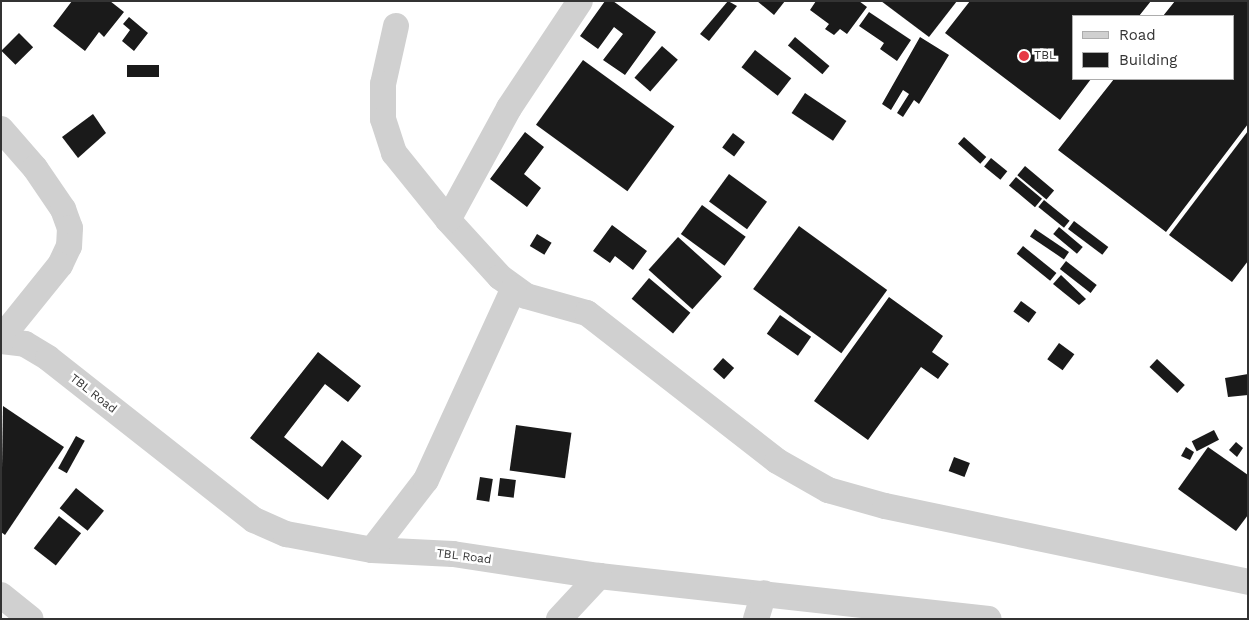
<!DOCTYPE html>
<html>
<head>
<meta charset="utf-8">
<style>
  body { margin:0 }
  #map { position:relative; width:1249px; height:620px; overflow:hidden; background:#fff; font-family:"Work Sans",sans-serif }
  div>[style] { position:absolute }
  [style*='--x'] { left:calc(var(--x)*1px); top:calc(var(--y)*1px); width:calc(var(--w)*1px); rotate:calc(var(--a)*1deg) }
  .building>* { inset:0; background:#1a1a1a; transform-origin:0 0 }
  .minor>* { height:26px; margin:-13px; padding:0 13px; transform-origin:13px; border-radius:13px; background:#d0d0d0 }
  .dots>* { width:14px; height:14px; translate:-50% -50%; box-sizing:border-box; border:2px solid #fff; border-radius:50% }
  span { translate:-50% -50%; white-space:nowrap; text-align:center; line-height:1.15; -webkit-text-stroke:5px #fff; paint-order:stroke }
  .poi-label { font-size:12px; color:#333 }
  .left { translate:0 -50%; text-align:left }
  .street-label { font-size:12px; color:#333 }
  .frame { position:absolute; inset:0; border:2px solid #333; pointer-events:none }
  .legend { position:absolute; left:1072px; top:15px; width:162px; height:65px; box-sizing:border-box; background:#fff; border:1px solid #adadad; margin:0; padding:6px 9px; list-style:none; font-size:15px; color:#333 }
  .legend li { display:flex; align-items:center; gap:10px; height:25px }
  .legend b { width:25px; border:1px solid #adadad }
</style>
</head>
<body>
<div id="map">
  <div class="building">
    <div style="clip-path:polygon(72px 1px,110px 1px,124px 12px,104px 37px,99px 32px,85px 51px,53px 26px)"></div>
    <div style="clip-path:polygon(605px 1px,613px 1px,656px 32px,625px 75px,603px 60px,623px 34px,614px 27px,598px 49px,580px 36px)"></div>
    <div style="clip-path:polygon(728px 1px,737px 6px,709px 41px,700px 34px)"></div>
    <div style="clip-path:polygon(757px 1px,785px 1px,774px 15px)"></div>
    <div style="clip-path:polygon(816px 1px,859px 1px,867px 7px,847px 34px,840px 29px,834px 35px,825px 29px,829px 24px,810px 10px)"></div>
    <div style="clip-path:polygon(881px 1px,957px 1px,929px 37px)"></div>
    <div style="clip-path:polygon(970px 1px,1151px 1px,1139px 16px,1073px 16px,1073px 79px,1091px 79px,1060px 120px,945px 33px)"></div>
    <div style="clip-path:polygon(1175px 1px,1248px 1px,1248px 124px,1166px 232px,1058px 150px,1114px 79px,1233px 79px,1233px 16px,1163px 16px)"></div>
    <div style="clip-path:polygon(869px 12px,911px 40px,897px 61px,880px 49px,884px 43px,859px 26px)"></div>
    <div style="clip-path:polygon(129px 17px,148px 33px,134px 51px,122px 41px,130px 30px,123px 24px)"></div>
    <div style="left:19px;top:33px;width:20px;height:25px;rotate:45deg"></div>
    <div style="left:795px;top:37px;width:45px;height:11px;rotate:40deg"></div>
    <div style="clip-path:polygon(920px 37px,949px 55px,919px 104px,914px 100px,903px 117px,897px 113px,909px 94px,903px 90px,891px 110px,882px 104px)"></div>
    <div style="left:662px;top:46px;width:21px;height:42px;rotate:41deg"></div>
    <div style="left:755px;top:50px;width:46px;height:22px;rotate:38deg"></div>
    <div style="left:583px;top:60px;width:113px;height:80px;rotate:36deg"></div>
    <div style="left:159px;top:65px;width:12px;height:32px;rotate:90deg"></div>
    <div style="left:805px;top:93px;width:50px;height:24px;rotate:34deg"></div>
    <div style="clip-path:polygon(93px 114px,106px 133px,78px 158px,62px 137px)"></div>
    <div style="clip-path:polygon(1248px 131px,1248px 261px,1232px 282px,1169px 235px)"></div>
    <div style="clip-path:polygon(525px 132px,544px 147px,524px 174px,541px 188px,527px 207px,490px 179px)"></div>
    <div style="left:733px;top:133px;width:15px;height:18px;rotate:37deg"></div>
    <div style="left:964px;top:137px;width:30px;height:9px;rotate:42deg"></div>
    <div style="left:991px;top:158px;width:21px;height:11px;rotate:39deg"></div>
    <div style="left:1025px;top:166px;width:38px;height:12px;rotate:40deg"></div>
    <div style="left:729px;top:174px;width:47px;height:34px;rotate:36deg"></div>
    <div style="left:1016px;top:177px;width:34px;height:11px;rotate:40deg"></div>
    <div style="left:1044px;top:200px;width:33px;height:9px;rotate:39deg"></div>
    <div style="left:702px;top:205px;width:54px;height:36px;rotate:36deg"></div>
    <div style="left:1074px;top:221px;width:43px;height:10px;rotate:37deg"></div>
    <div style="clip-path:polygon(612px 225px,647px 251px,633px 270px,615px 256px,610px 263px,593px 251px)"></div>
    <div style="left:799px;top:226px;width:109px;height:78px;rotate:36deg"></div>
    <div style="left:1059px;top:227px;width:31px;height:9px;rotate:40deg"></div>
    <div style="left:1035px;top:229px;width:41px;height:9px;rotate:34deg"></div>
    <div style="left:537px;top:234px;width:17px;height:14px;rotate:31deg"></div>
    <div style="left:678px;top:237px;width:59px;height:44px;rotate:42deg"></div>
    <div style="left:1023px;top:246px;width:43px;height:10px;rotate:39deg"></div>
    <div style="left:1066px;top:261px;width:39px;height:10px;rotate:38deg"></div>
    <div style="clip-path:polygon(1061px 275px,1086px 299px,1079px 305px,1053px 284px)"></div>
    <div style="left:649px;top:278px;width:54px;height:27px;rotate:40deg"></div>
    <div style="clip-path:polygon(889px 297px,943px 336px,932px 352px,949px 364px,938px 379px,921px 367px,868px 440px,814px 401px)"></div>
    <div style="left:1021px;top:301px;width:19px;height:13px;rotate:36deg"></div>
    <div style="left:780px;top:315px;width:38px;height:23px;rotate:35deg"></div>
    <div style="left:1059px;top:343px;width:19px;height:20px;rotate:36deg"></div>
    <div style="clip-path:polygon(318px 352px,361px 386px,348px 402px,325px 384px,284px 437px,322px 467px,342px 440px,362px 456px,328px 500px,250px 438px)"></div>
    <div style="left:723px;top:358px;width:15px;height:15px;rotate:42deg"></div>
    <div style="left:1157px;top:359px;width:38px;height:11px;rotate:43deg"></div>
    <div style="clip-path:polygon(1248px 374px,1248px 395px,1228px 397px,1225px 378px)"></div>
    <div style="clip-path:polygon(3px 406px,64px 447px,5px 535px,1px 532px)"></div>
    <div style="left:516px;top:425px;width:56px;height:46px;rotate:8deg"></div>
    <div style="left:1214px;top:430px;width:11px;height:25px;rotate:63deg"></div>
    <div style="left:76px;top:436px;width:10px;height:37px;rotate:29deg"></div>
    <div style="clip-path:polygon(1236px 442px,1243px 448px,1237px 457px,1229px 450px)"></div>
    <div style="clip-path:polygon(1186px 447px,1194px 452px,1190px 460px,1181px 456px)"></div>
    <div style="clip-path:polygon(1208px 447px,1248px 475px,1248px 515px,1236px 531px,1178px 489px)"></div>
    <div style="left:954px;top:457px;width:17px;height:15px;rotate:21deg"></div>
    <div style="left:480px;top:477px;width:13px;height:23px;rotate:9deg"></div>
    <div style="left:500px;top:478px;width:16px;height:18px;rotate:7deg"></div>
    <div style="left:76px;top:488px;width:36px;height:26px;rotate:39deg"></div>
    <div style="left:59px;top:516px;width:28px;height:41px;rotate:38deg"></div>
  </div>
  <div class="minor">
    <div style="--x:396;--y:26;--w:59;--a:102.6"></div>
    <div style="--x:383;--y:84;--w:35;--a:90"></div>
    <div style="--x:383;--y:119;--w:36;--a:72"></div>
    <div style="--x:394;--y:153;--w:86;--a:51.1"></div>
    <div style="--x:448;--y:220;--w:77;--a:47.6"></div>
    <div style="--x:500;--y:277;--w:32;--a:36"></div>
    <div style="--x:526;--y:296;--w:63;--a:15.6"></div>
    <div style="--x:587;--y:313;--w:241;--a:37.9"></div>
    <div style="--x:777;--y:461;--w:59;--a:29.6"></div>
    <div style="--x:828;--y:490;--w:59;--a:15.7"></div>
    <div style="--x:885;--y:506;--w:371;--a:11.8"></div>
    <div style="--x:1;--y:129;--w:52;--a:48.9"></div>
    <div style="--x:35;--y:168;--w:50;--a:55.7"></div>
    <div style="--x:63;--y:209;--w:20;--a:70"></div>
    <div style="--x:70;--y:228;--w:18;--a:93"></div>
    <div style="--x:69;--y:246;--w:21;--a:115"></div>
    <div style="--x:60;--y:265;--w:94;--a:128.9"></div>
    <div style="--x:448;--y:220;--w:128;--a:-61.4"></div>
    <div style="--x:509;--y:108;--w:128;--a:-56.4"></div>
    <div style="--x:1;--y:341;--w:24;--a:7"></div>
    <div style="--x:25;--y:344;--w:27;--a:31"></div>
    <div style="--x:48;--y:358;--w:262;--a:38.2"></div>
    <div style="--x:254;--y:520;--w:35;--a:24"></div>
    <div style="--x:286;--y:534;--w:87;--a:10.5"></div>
    <div style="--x:372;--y:550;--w:81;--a:2.8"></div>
    <div style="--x:453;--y:554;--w:148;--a:8.6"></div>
    <div style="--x:599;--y:576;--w:392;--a:6.3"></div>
    <div style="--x:372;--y:550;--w:88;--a:-52.4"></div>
    <div style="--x:426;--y:480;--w:211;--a:-65.4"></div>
    <div style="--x:1;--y:595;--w:38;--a:39"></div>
    <div style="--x:559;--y:619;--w:59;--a:-47.1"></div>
    <div style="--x:756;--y:619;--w:27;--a:-73"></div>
  </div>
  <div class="dots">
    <div style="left:1024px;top:56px;background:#e63946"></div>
  </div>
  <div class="poi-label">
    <span class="left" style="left:1034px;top:56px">TBL</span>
  </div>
  <div class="street-label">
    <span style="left:93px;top:394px;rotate:38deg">TBL Road</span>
    <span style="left:464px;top:557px;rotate:7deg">TBL Road</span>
  </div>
  <div class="frame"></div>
  <ul class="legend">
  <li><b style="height:6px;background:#d0d0d0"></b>Road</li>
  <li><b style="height:14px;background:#1a1a1a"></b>Building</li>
  </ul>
</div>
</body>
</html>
